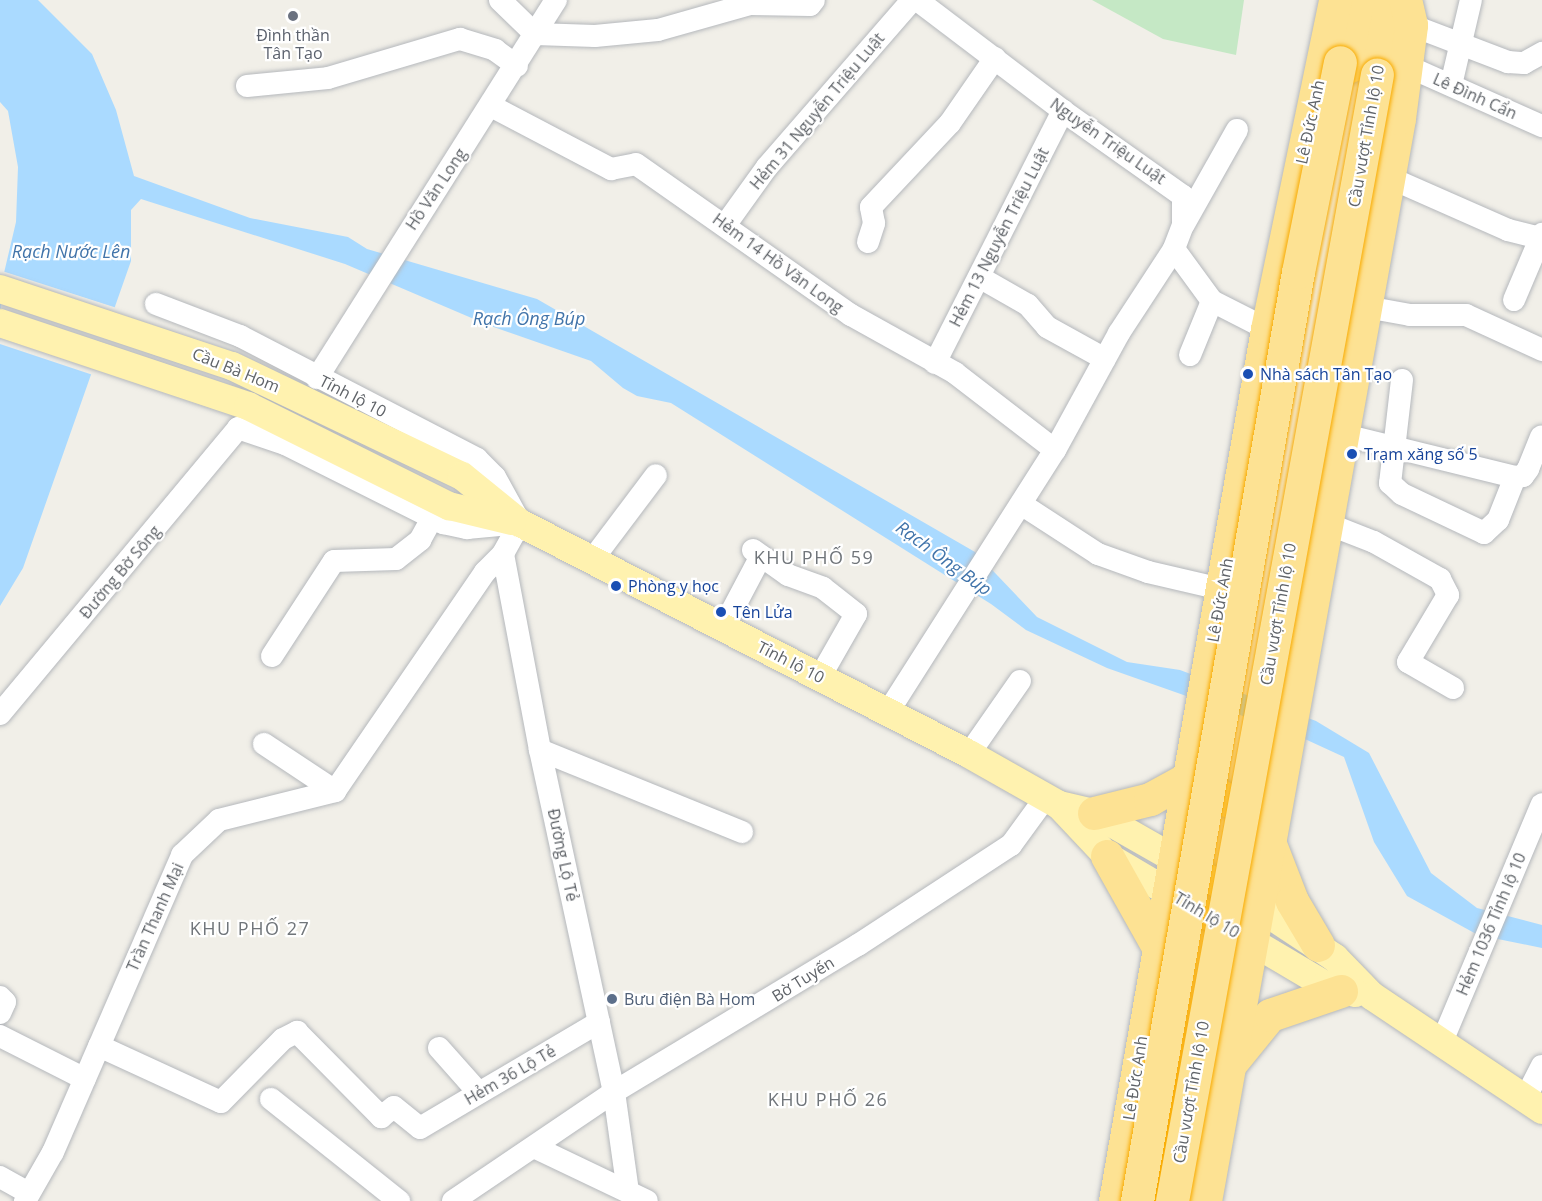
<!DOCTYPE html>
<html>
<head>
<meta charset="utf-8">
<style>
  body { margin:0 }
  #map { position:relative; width:1542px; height:1201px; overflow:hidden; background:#f1efe8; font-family:"Open Sans",sans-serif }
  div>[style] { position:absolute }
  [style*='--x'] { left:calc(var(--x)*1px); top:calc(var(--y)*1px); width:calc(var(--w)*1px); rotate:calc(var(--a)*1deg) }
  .green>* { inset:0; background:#c5e8c5 }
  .water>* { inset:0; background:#aadaff }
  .pier>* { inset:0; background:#f1efe8 }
  .roads { filter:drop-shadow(0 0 2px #b5b8bc) drop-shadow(0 0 2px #b5b8bc) }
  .minor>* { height:22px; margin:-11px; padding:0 11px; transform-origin:11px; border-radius:11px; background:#fff }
  .major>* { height:28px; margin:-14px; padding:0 14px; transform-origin:14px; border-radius:14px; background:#fff2af }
  .highway>* { height:33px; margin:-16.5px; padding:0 16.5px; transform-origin:16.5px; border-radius:16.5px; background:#fde293 }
  .bridges { filter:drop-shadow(0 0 2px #f9ab00) drop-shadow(0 0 2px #f9ab00) }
  .highway-bridge>* { height:33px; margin:-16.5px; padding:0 16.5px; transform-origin:16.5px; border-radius:16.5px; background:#fde293 }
  .dots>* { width:16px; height:16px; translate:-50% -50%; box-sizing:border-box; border:3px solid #fff; border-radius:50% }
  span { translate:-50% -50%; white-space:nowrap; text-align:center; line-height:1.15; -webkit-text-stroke:4.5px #fff; paint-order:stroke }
  .worship-label { font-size:16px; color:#5b616d }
  .street-label { font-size:16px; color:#5f6368 }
  .transit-label { font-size:16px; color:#164399 }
  .left { translate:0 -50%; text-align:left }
  .service-label { font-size:16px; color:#4e5e75 }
  .water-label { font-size:18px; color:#4174aa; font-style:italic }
  .neighbourhood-label { font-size:18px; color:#70757a; letter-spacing:1.5px }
</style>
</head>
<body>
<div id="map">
  <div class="green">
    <div style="clip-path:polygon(1092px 0,1244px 0,1236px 55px,1163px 39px)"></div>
  </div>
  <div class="water">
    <div style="clip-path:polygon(0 0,38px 0,92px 54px,116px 110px,134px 176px,250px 218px,348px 237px,367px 249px,537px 299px,975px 552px,1037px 617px,1127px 662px,1180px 670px,1316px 721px,1369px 753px,1431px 873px,1477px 908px,1542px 925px,1542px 948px,1478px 935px,1407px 896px,1374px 842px,1344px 757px,1294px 734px,1107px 668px,1026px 630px,991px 604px,671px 403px,637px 396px,623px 388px,591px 361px,488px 325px,345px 264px,141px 199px,131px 210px,131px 261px,23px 568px,0 606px,0 290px,16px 222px,18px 167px,8px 111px,0 102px)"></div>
  </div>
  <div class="pier">
    <div style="clip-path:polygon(2px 271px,117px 308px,93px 375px,0 344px)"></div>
  </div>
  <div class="roads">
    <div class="minor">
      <div style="--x:500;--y:0;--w:49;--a:44.2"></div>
      <div style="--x:535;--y:34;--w:60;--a:1.9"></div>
      <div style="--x:595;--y:36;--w:63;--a:-5.4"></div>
      <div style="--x:658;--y:30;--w:96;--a:-15.8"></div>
      <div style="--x:750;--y:4;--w:60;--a:1"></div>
      <div style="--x:810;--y:5;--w:6;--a:-51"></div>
      <div style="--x:917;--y:0;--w:183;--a:37.2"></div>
      <div style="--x:1063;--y:111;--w:147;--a:35.3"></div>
      <div style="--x:1183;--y:196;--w:29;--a:90"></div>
      <div style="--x:1183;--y:225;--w:26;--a:111"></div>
      <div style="--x:1174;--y:249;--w:64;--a:53.8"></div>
      <div style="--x:1212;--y:301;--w:62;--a:27"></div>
      <div style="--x:1411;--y:25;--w:104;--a:20.9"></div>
      <div style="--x:1508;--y:62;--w:16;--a:4"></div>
      <div style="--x:1524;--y:63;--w:21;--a:-29"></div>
      <div style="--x:1407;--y:66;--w:148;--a:24"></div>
      <div style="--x:1451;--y:85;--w:87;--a:-76.8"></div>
      <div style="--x:247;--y:86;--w:81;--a:-5.6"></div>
      <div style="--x:328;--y:78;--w:138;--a:-16.5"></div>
      <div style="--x:460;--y:39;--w:37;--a:17"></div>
      <div style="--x:495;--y:50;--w:27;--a:36"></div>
      <div style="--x:491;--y:106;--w:136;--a:27.7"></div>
      <div style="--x:611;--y:169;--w:25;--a:-11"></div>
      <div style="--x:636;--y:164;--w:263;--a:35.1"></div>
      <div style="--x:851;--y:315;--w:119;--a:29.1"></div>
      <div style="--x:955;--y:373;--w:126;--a:37.6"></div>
      <div style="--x:1388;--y:177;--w:131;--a:23.8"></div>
      <div style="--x:1508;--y:230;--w:33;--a:14"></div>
      <div style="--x:726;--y:224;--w:70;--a:-54.3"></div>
      <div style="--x:767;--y:167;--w:221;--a:-49"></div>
      <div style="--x:1184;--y:224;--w:108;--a:-60.6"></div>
      <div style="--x:868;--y:242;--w:20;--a:-72"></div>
      <div style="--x:874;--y:223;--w:16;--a:-101"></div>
      <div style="--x:871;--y:207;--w:115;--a:-46.8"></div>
      <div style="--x:950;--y:123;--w:79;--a:-55.3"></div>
      <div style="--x:979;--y:277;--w:56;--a:29.7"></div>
      <div style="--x:1028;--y:305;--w:29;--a:49"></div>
      <div style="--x:1047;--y:327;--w:66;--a:28.9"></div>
      <div style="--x:1514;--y:300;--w:72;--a:-67"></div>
      <div style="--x:156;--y:304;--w:90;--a:20.9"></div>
      <div style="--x:240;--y:336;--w:267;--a:27.4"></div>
      <div style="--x:477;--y:459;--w:25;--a:45"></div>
      <div style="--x:495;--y:477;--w:48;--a:61.3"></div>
      <div style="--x:1366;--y:307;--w:45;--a:10.3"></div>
      <div style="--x:1410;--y:315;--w:56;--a:0"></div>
      <div style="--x:1466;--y:315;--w:84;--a:24.7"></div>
      <div style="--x:1190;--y:355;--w:58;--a:-67.8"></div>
      <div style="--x:935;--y:363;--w:283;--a:-63.1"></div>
      <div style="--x:317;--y:378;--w:447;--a:-57.7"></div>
      <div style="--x:1402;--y:380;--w:104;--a:96.6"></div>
      <div style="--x:1390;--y:483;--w:16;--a:43"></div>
      <div style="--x:1402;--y:494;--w:91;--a:25.4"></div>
      <div style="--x:1484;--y:533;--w:19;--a:-43"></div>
      <div style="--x:1498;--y:520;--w:46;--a:-68.4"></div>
      <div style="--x:1344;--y:435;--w:176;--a:13.8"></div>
      <div style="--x:1515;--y:477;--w:8;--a:-7"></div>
      <div style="--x:1523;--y:476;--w:9;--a:-54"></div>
      <div style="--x:1528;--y:469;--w:35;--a:-68"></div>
      <div style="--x:1021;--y:504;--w:92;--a:33"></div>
      <div style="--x:1098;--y:554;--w:53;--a:19.8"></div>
      <div style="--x:1148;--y:572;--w:75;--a:13.1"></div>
      <div style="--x:520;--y:523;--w:35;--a:119"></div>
      <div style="--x:503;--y:554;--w:199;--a:79.3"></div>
      <div style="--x:540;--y:750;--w:350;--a:77.8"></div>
      <div style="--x:614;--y:1092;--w:100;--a:82"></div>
      <div style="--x:1328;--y:524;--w:49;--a:21.4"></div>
      <div style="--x:1374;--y:542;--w:76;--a:29.3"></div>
      <div style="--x:1440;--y:579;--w:18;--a:63"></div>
      <div style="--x:1448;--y:595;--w:78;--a:120.8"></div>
      <div style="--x:1408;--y:662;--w:52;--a:30"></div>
      <div style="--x:753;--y:550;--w:43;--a:35.5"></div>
      <div style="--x:788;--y:575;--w:37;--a:20"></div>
      <div style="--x:823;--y:588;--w:42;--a:38.2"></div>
      <div style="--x:856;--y:614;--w:73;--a:119.7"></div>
      <div style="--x:592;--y:560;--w:106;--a:-53"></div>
      <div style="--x:723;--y:628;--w:81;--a:-62.2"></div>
      <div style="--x:272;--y:656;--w:113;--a:-56.9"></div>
      <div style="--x:334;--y:561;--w:62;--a:-1.8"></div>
      <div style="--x:396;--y:559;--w:31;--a:-38"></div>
      <div style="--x:420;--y:540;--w:25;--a:-61"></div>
      <div style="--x:888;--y:712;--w:311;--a:-57.5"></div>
      <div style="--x:1055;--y:450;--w:133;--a:-61.3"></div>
      <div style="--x:1119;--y:333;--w:100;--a:-56.8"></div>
      <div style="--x:0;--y:714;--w:372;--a:-50.2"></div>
      <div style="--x:238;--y:428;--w:50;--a:18.8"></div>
      <div style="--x:285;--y:444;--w:177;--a:26.6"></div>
      <div style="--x:443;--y:523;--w:25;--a:12"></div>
      <div style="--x:467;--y:528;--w:43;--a:-5.3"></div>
      <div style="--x:264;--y:744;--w:85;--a:33.5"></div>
      <div style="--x:540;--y:750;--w:218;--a:22.1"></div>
      <div style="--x:969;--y:754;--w:89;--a:-55.1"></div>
      <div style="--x:0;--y:997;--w:7;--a:45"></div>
      <div style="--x:5;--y:1002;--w:12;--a:114"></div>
      <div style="--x:0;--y:1036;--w:95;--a:26.8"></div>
      <div style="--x:1441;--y:1044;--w:260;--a:-67.2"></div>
      <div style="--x:99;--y:1046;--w:134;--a:24.7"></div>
      <div style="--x:221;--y:1102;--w:88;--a:-45.5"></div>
      <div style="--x:283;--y:1039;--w:16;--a:-27"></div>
      <div style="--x:297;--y:1032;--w:120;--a:45.3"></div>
      <div style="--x:381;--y:1117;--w:16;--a:-38"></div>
      <div style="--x:394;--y:1107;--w:33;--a:39"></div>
      <div style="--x:420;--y:1128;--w:208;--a:-30.6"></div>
      <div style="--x:439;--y:1048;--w:60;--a:48.4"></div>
      <div style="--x:271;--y:1099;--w:164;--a:38.6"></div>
      <div style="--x:1525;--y:1099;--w:37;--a:-63"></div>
      <div style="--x:534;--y:1147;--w:125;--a:25.5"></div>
      <div style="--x:0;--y:1177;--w:33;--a:29"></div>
      <div style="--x:25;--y:1201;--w:56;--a:-60.3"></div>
      <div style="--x:53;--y:1152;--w:324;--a:-66.5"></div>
      <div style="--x:182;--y:855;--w:51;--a:-43.4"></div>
      <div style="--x:219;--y:820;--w:120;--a:-14"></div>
      <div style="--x:335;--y:791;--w:265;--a:-55.6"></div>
      <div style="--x:485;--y:572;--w:25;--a:-45"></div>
      <div style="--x:453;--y:1201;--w:194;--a:-34.1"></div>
      <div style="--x:614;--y:1092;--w:285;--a:-31.1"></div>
      <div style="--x:858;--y:945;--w:183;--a:-33.2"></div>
      <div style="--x:1011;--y:845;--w:59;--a:-53.9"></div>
    </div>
    <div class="major">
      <div style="--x:0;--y:289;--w:244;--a:18.4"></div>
      <div style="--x:232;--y:366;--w:255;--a:25.6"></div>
      <div style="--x:462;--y:476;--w:75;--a:39"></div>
      <div style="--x:520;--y:523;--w:505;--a:27.22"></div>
      <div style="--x:969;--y:754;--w:103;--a:29.5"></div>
      <div style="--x:1059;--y:805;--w:36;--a:13"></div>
      <div style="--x:1094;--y:813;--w:185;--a:29.7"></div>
      <div style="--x:1255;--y:905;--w:96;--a:33.5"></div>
      <div style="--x:1335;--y:958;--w:53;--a:45.8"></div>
      <div style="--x:1372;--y:996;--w:205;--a:33.8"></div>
      <div style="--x:0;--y:323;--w:262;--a:18.5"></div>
      <div style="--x:248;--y:406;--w:225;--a:26.5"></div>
      <div style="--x:449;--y:506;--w:65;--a:13.4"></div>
      <div style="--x:1059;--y:805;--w:70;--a:46.7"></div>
      <div style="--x:1107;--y:856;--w:253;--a:30.6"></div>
      <div style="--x:1325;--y:985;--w:31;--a:15"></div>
    </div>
    <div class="highway">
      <div style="--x:1350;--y:66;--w:67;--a:-79.7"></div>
      <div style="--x:1377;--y:74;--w:75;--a:-79.3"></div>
      <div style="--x:1094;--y:813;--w:58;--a:-14"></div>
      <div style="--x:1150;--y:799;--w:46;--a:-28.8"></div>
      <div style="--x:1190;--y:777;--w:44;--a:31.9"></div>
      <div style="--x:1227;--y:800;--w:45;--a:2.5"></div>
      <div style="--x:1268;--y:839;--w:66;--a:68.8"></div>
      <div style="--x:1292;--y:901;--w:51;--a:59.4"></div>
      <div style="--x:1107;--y:856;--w:102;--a:60.7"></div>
      <div style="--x:1230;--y:1064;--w:63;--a:-50.8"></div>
      <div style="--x:1270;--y:1015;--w:75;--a:-18.7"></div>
      <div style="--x:1115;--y:1201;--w:885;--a:-80.11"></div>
      <div style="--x:1267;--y:329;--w:336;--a:-78.3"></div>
      <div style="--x:1205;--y:1201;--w:1100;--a:-79.84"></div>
      <div style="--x:1399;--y:118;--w:94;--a:-82.6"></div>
      <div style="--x:1411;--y:25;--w:26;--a:-103"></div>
    </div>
  </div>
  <div class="bridges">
    <div class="highway-bridge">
      <div style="--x:1137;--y:1201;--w:943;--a:-80.17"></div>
      <div style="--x:1298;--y:272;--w:214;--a:-78.7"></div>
      <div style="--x:1172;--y:1201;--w:1145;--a:-79.69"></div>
    </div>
  </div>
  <div class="dots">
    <div style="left:293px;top:16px;background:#6b7280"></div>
    <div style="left:1248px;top:374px;background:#1a4fb4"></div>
    <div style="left:1352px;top:454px;background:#1a4fb4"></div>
    <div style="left:616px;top:586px;background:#1a4fb4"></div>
    <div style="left:721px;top:612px;background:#1a4fb4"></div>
    <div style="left:612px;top:999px;background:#5c6f8a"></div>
  </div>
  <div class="worship-label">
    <span style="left:293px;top:44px">Đình thần<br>Tân Tạo</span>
  </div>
  <div class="street-label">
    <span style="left:1475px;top:96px;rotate:24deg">Lê Đình Cẩn</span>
    <span style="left:817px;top:111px;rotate:-50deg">Hẻm 31 Nguyễn Triệu Luật</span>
    <span style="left:1310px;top:122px;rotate:-78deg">Lê Đức Anh</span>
    <span style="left:1366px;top:136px;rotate:-80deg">Cầu vượt Tỉnh lộ 10</span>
    <span style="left:1108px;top:141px;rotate:35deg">Nguyễn Triệu Luật</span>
    <span style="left:436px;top:189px;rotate:-56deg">Hồ Văn Long</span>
    <span style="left:999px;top:237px;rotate:-63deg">Hẻm 13 Nguyễn Triệu Luật</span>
    <span style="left:778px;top:263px;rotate:36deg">Hẻm 14 Hồ Văn Long</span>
    <span style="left:236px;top:370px;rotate:22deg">Cầu Bà Hom</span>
    <span style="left:353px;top:396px;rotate:27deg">Tỉnh lộ 10</span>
    <span style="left:120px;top:572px;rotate:-50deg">Đường Bờ Sông</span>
    <span style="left:1220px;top:600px;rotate:-80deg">Lê Đức Anh</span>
    <span style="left:1278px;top:614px;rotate:-80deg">Cầu vượt Tỉnh lộ 10</span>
    <span style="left:791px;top:662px;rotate:27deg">Tỉnh lộ 10</span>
    <span style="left:563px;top:855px;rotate:78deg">Đường Lộ Tẻ</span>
    <span style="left:1207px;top:915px;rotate:31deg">Tỉnh lộ 10</span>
    <span style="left:155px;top:917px;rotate:-66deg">Trần Thanh Mại</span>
    <span style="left:1491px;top:924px;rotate:-67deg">Hẻm 1036 Tỉnh lộ 10</span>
    <span style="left:803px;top:979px;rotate:-32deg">Bờ Tuyến</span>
    <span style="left:510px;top:1075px;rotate:-30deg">Hẻm 36 Lộ Tẻ</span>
    <span style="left:1135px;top:1078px;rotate:-81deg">Lê Đức Anh</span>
    <span style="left:1191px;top:1092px;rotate:-80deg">Cầu vượt Tỉnh lộ 10</span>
  </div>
  <div class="transit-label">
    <span class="left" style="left:1260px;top:374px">Nhà sách Tân Tạo</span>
    <span class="left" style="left:1364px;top:454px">Trạm xăng số 5</span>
    <span class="left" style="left:628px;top:586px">Phòng y học</span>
    <span class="left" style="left:733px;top:612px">Tên Lửa</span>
  </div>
  <div class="service-label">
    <span class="left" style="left:624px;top:999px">Bưu điện Bà Hom</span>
  </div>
  <div class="water-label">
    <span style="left:71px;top:251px">Rạch Nước Lên</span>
    <span style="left:529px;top:318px">Rạch Ông Búp</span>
    <span style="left:944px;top:558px;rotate:36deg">Rạch Ông Búp</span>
  </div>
  <div class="neighbourhood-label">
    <span style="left:814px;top:557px">KHU PHỐ 59</span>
    <span style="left:250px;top:928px">KHU PHỐ 27</span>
    <span style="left:828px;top:1099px">KHU PHỐ 26</span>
  </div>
</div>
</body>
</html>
